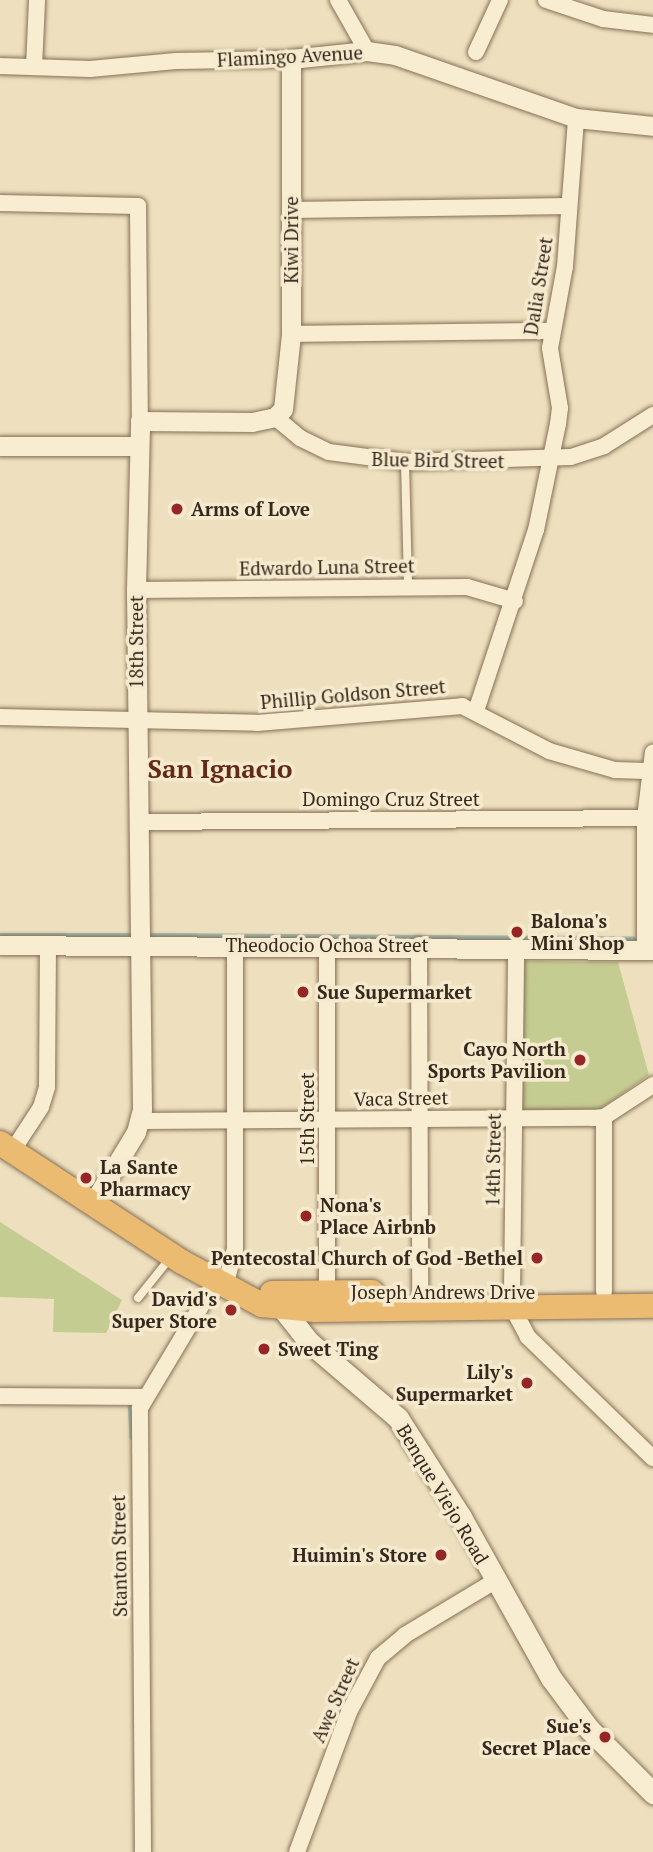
<!DOCTYPE html>
<html>
<head>
<meta charset="utf-8">
<style>
  body { margin:0 }
  #map { position:relative; width:653px; height:1852px; overflow:hidden; background:#eee0be; font-family:"PT Serif",serif }
  div>[style] { position:absolute }
  [style*='--x'] { left:calc(var(--x)*1px); top:calc(var(--y)*1px); width:calc(var(--w)*1px); rotate:calc(var(--a)*1deg) }
  .green>* { inset:0; background:#c5cc92 }
  .stream>* { height:4.5px; margin:-2.25px; padding:0 2.25px; transform-origin:2.25px; border-radius:2.25px; background:#a2c0b7 }
  .roads { filter:drop-shadow(0 0 2px #867057) drop-shadow(0 0 2px #867057) }
  .service>* { height:8px; margin:-4px; padding:0 4px; transform-origin:4px; border-radius:4px; background:#f9edd1 }
  .minor>* { height:16px; margin:-8px; padding:0 8px; transform-origin:8px; border-radius:8px; background:#f9edd1 }
  .tertiary>* { height:19px; margin:-9.5px; padding:0 9.5px; transform-origin:9.5px; border-radius:9.5px; background:#f9edd1 }
  .secondary>* { height:21px; margin:-10.5px; padding:0 10.5px; transform-origin:10.5px; border-radius:10.5px; background:#f9edd1 }
  .trunk>* { height:24px; margin:-12px; padding:0 12px; transform-origin:12px; border-radius:12px; background:#eabb70 }
  .dots>* { width:19px; height:19px; translate:-50% -50%; box-sizing:border-box; border:4px solid #f6eace; border-radius:50% }
  span { translate:-50% -50%; white-space:nowrap; text-align:center; line-height:1.15; -webkit-text-stroke:7px #f6eace; paint-order:stroke }
  .street-label { font-size:19px; color:#36281c }
  .poi-label { font-size:19px; color:#36281c; font-weight:700 }
  .left { translate:0 -50%; text-align:left }
  .right { translate:-100% -50%; text-align:right }
  .district-label { font-size:26px; color:#632a1a; font-weight:700 }
</style>
</head>
<body>
<div id="map">
  <div class="green">
    <div style="clip-path:polygon(520px 961px,618px 962px,649px 1075px,593px 1114px,518px 1113px)"></div>
    <div style="clip-path:polygon(0 1222px,122px 1300px,106px 1333px,53px 1332px,54px 1299px,0 1297px)"></div>
  </div>
  <div class="stream">
    <div style="--x:0;--y:935;--w:136;--a:0"></div>
    <div style="--x:144;--y:935;--w:489;--a:0.4"></div>
    <div style="--x:130;--y:1401;--w:36;--a:87"></div>
  </div>
  <div class="roads">
    <div class="service">
      <div style="--x:405;--y:462;--w:125;--a:88.6"></div>
      <div style="--x:138;--y:1298;--w:51;--a:-51.3"></div>
    </div>
    <div class="minor">
      <div style="--x:338;--y:0;--w:59;--a:60.4"></div>
      <div style="--x:546;--y:0;--w:60;--a:18.4"></div>
      <div style="--x:603;--y:19;--w:50;--a:6.8"></div>
      <div style="--x:476;--y:52;--w:57;--a:-65.2"></div>
      <div style="--x:0;--y:66;--w:90;--a:1.9"></div>
      <div style="--x:90;--y:69;--w:86;--a:-5.3"></div>
      <div style="--x:176;--y:61;--w:115;--a:-1"></div>
      <div style="--x:34;--y:67;--w:67;--a:-87.4"></div>
      <div style="--x:0;--y:203;--w:138;--a:1.2"></div>
      <div style="--x:138;--y:206;--w:215;--a:89.5"></div>
      <div style="--x:290;--y:210;--w:278;--a:-0.8"></div>
      <div style="--x:291;--y:334;--w:260;--a:-0.7"></div>
      <div style="--x:275;--y:417;--w:33;--a:40"></div>
      <div style="--x:300;--y:438;--w:32;--a:26"></div>
      <div style="--x:329;--y:452;--w:77;--a:7.5"></div>
      <div style="--x:405;--y:462;--w:166;--a:-1.7"></div>
      <div style="--x:571;--y:457;--w:35;--a:-18"></div>
      <div style="--x:604;--y:446;--w:58;--a:-32.3"></div>
      <div style="--x:136;--y:590;--w:331;--a:-0.5"></div>
      <div style="--x:467;--y:587;--w:50;--a:16.3"></div>
      <div style="--x:476;--y:711;--w:191;--a:-71.7"></div>
      <div style="--x:536;--y:530;--w:108;--a:-78.3"></div>
      <div style="--x:558;--y:424;--w:16;--a:-83"></div>
      <div style="--x:560;--y:408;--w:61;--a:-99.5"></div>
      <div style="--x:550;--y:348;--w:83;--a:-79.6"></div>
      <div style="--x:565;--y:266;--w:148;--a:-85.7"></div>
      <div style="--x:0;--y:717;--w:257;--a:1.3"></div>
      <div style="--x:257;--y:723;--w:206;--a:-4.7"></div>
      <div style="--x:462;--y:706;--w:98;--a:27.3"></div>
      <div style="--x:549;--y:751;--w:69;--a:16.1"></div>
      <div style="--x:615;--y:770;--w:38;--a:2"></div>
      <div style="--x:138;--y:822;--w:507;--a:-0.45"></div>
      <div style="--x:327;--y:945;--w:347;--a:90"></div>
      <div style="--x:419;--y:945;--w:346;--a:89.8"></div>
      <div style="--x:645;--y:950;--w:132;--a:-90"></div>
      <div style="--x:645;--y:818;--w:66;--a:-83.1"></div>
      <div style="--x:604;--y:1117;--w:174;--a:90"></div>
      <div style="--x:140;--y:1121;--w:453;--a:-0.4"></div>
      <div style="--x:593;--y:1118;--w:11;--a:-5"></div>
      <div style="--x:604;--y:1117;--w:59;--a:-33.1"></div>
      <div style="--x:13;--y:1150;--w:51;--a:-56.9"></div>
      <div style="--x:41;--y:1107;--w:21;--a:-73"></div>
      <div style="--x:47;--y:1087;--w:142;--a:-89.6"></div>
      <div style="--x:225;--y:1286;--w:39;--a:-75"></div>
      <div style="--x:235;--y:1248;--w:302;--a:-90"></div>
      <div style="--x:512;--y:1291;--w:345;--a:-89.3"></div>
      <div style="--x:512;--y:1307;--w:34;--a:62"></div>
      <div style="--x:528;--y:1337;--w:174;--a:44.1"></div>
      <div style="--x:0;--y:1396;--w:145;--a:0.4"></div>
      <div style="--x:143;--y:1852;--w:444;--a:-90.4"></div>
      <div style="--x:140;--y:1408;--w:148;--a:-59.1"></div>
      <div style="--x:297;--y:1852;--w:149;--a:-69.6"></div>
      <div style="--x:349;--y:1712;--w:61;--a:-61.8"></div>
      <div style="--x:378;--y:1658;--w:35;--a:-40"></div>
      <div style="--x:405;--y:1635;--w:105;--a:-31"></div>
    </div>
    <div class="tertiary">
      <div style="--x:0;--y:446;--w:139;--a:0"></div>
      <div style="--x:0;--y:945;--w:653;--a:0.44"></div>
      <div style="--x:93;--y:1203;--w:83;--a:-58.8"></div>
      <div style="--x:136;--y:1132;--w:23;--a:-75"></div>
      <div style="--x:142;--y:1110;--w:520;--a:-90.66"></div>
      <div style="--x:136;--y:590;--w:169;--a:-88.6"></div>
      <div style="--x:140;--y:421;--w:112;--a:0.5"></div>
      <div style="--x:252;--y:422;--w:24;--a:-12"></div>
      <div style="--x:275;--y:417;--w:11;--a:-45"></div>
      <div style="--x:283;--y:409;--w:75;--a:-83.9"></div>
      <div style="--x:291;--y:334;--w:275;--a:-90"></div>
      <div style="--x:291;--y:59;--w:76;--a:-6"></div>
      <div style="--x:367;--y:51;--w:28;--a:8"></div>
      <div style="--x:395;--y:55;--w:192;--a:19.2"></div>
      <div style="--x:576;--y:118;--w:77;--a:5.9"></div>
    </div>
    <div class="secondary">
      <div style="--x:283;--y:1309;--w:42;--a:51.8"></div>
      <div style="--x:309;--y:1342;--w:117;--a:40.5"></div>
      <div style="--x:398;--y:1418;--w:117;--a:57.5"></div>
      <div style="--x:461;--y:1517;--w:184;--a:60.8"></div>
      <div style="--x:551;--y:1678;--w:64;--a:53.3"></div>
      <div style="--x:589;--y:1729;--w:91;--a:45"></div>
    </div>
    <div class="trunk">
      <div style="--x:0;--y:1143;--w:217;--a:33.2"></div>
      <div style="--x:182;--y:1262;--w:91;--a:28.3"></div>
      <div style="--x:262;--y:1305;--w:53;--a:5.4"></div>
      <div style="--x:315;--y:1310;--w:338;--a:-0.7"></div>
      <div style="--x:272;--y:1293;--w:100;--a:-0.6"></div>
    </div>
  </div>
  <div class="dots">
    <div style="left:177px;top:509px;background:#962626"></div>
    <div style="left:517px;top:932px;background:#962626"></div>
    <div style="left:303px;top:992px;background:#962626"></div>
    <div style="left:580px;top:1060px;background:#962626"></div>
    <div style="left:86px;top:1178px;background:#962626"></div>
    <div style="left:306px;top:1216px;background:#962626"></div>
    <div style="left:537px;top:1258px;background:#962626"></div>
    <div style="left:231px;top:1310px;background:#962626"></div>
    <div style="left:264px;top:1349px;background:#962626"></div>
    <div style="left:527px;top:1383px;background:#962626"></div>
    <div style="left:441px;top:1555px;background:#962626"></div>
    <div style="left:605px;top:1737px;background:#962626"></div>
  </div>
  <div class="street-label">
    <span style="left:290px;top:56px;rotate:-3deg">Flamingo Avenue</span>
    <span style="left:291px;top:240px;rotate:-90deg">Kiwi Drive</span>
    <span style="left:538px;top:286px;rotate:-81deg">Dalia Street</span>
    <span style="left:438px;top:460px;rotate:1deg">Blue Bird Street</span>
    <span style="left:327px;top:567px;rotate:-1deg">Edwardo Luna Street</span>
    <span style="left:136px;top:642px;rotate:-90deg">18th Street</span>
    <span style="left:353px;top:694px;rotate:-5deg">Phillip Goldson Street</span>
    <span style="left:391px;top:799px">Domingo Cruz Street</span>
    <span style="left:327px;top:945px">Theodocio Ochoa Street</span>
    <span style="left:401px;top:1098px;rotate:-1deg">Vaca Street</span>
    <span style="left:307px;top:1119px;rotate:-90deg">15th Street</span>
    <span style="left:493px;top:1160px;rotate:-89deg">14th Street</span>
    <span style="left:443px;top:1292px">Joseph Andrews Drive</span>
    <span style="left:443px;top:1494px;rotate:59deg">Benque Viejo Road</span>
    <span style="left:119px;top:1556px;rotate:-91deg">Stanton Street</span>
    <span style="left:335px;top:1700px;rotate:-66deg">Awe Street</span>
  </div>
  <div class="poi-label">
    <span class="left" style="left:191px;top:509px">Arms of Love</span>
    <span class="left" style="left:531px;top:932px">Balona's<br>Mini Shop</span>
    <span class="left" style="left:317px;top:992px">Sue Supermarket</span>
    <span class="right" style="left:566px;top:1060px">Cayo North<br>Sports Pavilion</span>
    <span class="left" style="left:100px;top:1178px">La Sante<br>Pharmacy</span>
    <span class="left" style="left:320px;top:1216px">Nona's<br>Place Airbnb</span>
    <span class="right" style="left:523px;top:1258px">Pentecostal Church of God -Bethel</span>
    <span class="right" style="left:217px;top:1310px">David's<br>Super Store</span>
    <span class="left" style="left:278px;top:1349px">Sweet Ting</span>
    <span class="right" style="left:513px;top:1383px">Lily's<br>Supermarket</span>
    <span class="right" style="left:427px;top:1555px">Huimin's Store</span>
    <span class="right" style="left:591px;top:1737px">Sue's<br>Secret Place</span>
  </div>
  <div class="district-label">
    <span style="left:220px;top:769px">San Ignacio</span>
  </div>
</div>
</body>
</html>
